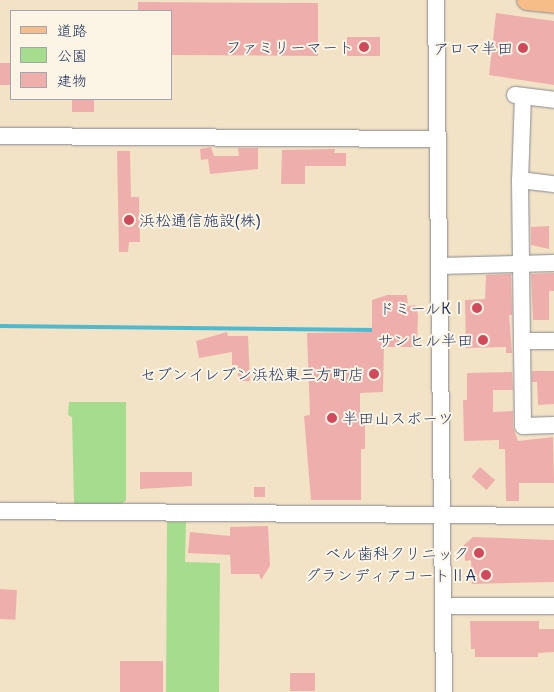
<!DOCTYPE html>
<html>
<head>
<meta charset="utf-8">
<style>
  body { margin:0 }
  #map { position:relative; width:554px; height:692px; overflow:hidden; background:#f3e3c6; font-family:Delius,"Klee One",sans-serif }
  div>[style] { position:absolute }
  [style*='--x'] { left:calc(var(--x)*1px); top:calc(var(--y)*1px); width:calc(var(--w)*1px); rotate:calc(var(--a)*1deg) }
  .green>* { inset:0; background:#a5dc8e }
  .stream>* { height:4px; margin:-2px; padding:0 2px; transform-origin:2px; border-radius:2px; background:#50b9ce }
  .building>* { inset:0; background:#eeafac; transform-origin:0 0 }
  .roads { filter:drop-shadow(0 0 1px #878992) drop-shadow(0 0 1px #878992) }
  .minor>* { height:16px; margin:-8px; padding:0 8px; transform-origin:8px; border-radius:8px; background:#fff }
  .major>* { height:20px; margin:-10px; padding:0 10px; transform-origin:10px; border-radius:10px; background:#f7bd88 }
  .dots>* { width:14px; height:14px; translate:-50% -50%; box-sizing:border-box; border:2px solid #fcf5e5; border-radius:50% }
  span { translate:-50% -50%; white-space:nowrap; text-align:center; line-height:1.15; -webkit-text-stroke:4px #fcf5e5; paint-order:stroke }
  .poi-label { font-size:16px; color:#1b2f5e }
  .right { translate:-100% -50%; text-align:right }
  .left { translate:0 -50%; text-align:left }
  .legend { position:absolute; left:10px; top:10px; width:162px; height:90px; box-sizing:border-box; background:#fcf5e5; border:1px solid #a2a6af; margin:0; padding:6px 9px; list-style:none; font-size:15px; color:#1b2f5e }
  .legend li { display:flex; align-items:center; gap:10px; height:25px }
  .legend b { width:25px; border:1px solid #a2a6af }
</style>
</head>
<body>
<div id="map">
  <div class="green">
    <div style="clip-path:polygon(69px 402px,126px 402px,126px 500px,122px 504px,74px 504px,72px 417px,68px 415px)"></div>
    <div style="clip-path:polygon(167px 522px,186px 522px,185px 562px,220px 563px,219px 692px,166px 692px)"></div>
  </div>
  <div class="stream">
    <div style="--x:0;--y:326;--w:376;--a:0.6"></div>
  </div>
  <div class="building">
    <div style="clip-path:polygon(138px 2px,318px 3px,318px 56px,171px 55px,171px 11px,138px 11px)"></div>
    <div style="clip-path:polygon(496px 13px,554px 21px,554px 85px,489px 75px)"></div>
    <div style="left:380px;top:37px;width:19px;height:33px;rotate:90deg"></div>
    <div style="left:0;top:63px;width:11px;height:22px"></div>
    <div style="left:72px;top:99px;width:22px;height:13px"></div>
    <div style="clip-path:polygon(211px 147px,214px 156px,239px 156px,238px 148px,258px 148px,258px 169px,210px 174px,208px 159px,201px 160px,200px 149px)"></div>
    <div style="clip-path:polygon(335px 149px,334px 153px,346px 153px,346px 166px,305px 166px,305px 184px,281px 184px,282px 150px)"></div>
    <div style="clip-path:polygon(117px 151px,130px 151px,131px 197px,139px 197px,140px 242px,129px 242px,128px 252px,119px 252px)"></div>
    <div style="clip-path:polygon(549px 226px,549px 249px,531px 245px,531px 227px)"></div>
    <div style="clip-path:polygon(554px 273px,554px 291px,549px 291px,549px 320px,533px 320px,531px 274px)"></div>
    <div style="clip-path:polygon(511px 274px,512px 315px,509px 315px,512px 353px,506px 353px,506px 347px,466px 348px,465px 300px,485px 299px,486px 275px)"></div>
    <div style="clip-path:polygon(387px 295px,407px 295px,408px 306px,415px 305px,418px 315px,417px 347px,384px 347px,383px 392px,360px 393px,360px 421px,365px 422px,365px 449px,361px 449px,361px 500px,311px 500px,304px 416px,310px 415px,307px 333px,372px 332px,372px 300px)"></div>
    <div style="clip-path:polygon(227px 332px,228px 336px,248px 336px,250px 381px,238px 381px,238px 365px,232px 365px,232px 352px,199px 358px,196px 341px)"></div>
    <div style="clip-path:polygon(532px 371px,554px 371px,554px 404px,538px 405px,537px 382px,532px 382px)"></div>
    <div style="clip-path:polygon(512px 372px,513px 390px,493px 390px,493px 412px,513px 411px,513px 427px,518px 441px,553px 437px,554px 483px,519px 483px,519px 501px,506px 501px,505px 449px,499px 449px,499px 440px,464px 441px,463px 400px,467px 400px,467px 373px)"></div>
    <div style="left:480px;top:467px;width:20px;height:13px;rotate:41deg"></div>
    <div style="clip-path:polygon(140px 472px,192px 472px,192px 486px,140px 489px)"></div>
    <div style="left:254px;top:487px;width:11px;height:10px"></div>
    <div style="clip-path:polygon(268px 526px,270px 566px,261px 580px,259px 574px,231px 574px,230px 555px,188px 553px,190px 532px,230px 536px,230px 527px)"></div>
    <div style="clip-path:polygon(473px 537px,554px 540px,554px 582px,472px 584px,471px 560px,465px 561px,464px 545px)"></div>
    <div style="left:0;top:589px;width:17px;height:30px;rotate:3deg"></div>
    <div style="clip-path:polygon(470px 621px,539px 621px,539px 629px,554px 629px,554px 652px,538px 653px,538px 657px,475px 657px,475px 649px,471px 649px)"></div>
    <div style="left:120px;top:661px;width:43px;height:31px"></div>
    <div style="left:290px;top:673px;width:25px;height:18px"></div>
  </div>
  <div class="roads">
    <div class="minor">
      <div style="--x:436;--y:0;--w:692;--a:89.34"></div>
      <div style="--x:515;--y:95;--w:39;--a:7"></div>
      <div style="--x:523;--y:96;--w:84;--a:92"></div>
      <div style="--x:520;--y:180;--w:246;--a:89.3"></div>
      <div style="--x:523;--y:426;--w:31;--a:-2"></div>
      <div style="--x:0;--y:136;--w:438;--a:0.4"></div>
      <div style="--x:520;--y:180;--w:34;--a:7"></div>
      <div style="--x:440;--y:266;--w:114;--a:-1.5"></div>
      <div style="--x:522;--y:341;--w:32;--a:0"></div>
      <div style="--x:0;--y:511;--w:554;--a:0.52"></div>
      <div style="--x:444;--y:606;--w:110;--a:0"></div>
    </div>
    <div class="major">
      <div style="--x:527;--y:0;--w:27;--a:6"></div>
    </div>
  </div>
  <div class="dots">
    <div style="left:364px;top:47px;background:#d1495b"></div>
    <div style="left:523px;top:48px;background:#d1495b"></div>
    <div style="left:129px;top:220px;background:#d1495b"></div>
    <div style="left:477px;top:308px;background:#d1495b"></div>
    <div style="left:483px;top:340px;background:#d1495b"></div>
    <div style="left:374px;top:374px;background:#d1495b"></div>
    <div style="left:332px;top:418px;background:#d1495b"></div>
    <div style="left:479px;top:553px;background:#d1495b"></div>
    <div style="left:486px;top:575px;background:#d1495b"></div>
  </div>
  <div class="poi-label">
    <span class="right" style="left:354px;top:47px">ファミリーマート</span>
    <span class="right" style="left:513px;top:48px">アロマ半田</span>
    <span class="left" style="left:139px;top:220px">浜松通信施設(株)</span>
    <span class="right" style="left:467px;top:308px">ドミールKⅠ</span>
    <span class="right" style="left:473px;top:340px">サンヒル半田</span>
    <span class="right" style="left:364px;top:374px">セブンイレブン浜松東三方町店</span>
    <span class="left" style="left:342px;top:418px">半田山スポーツ</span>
    <span class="right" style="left:469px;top:553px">ベル歯科クリニック</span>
    <span class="right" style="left:476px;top:575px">グランディアコートⅡA</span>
  </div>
  <ul class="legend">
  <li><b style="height:6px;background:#f7bd88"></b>道路</li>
  <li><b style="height:14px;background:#a5dc8e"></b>公園</li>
  <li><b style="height:14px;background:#eeafac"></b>建物</li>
  </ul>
</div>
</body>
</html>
